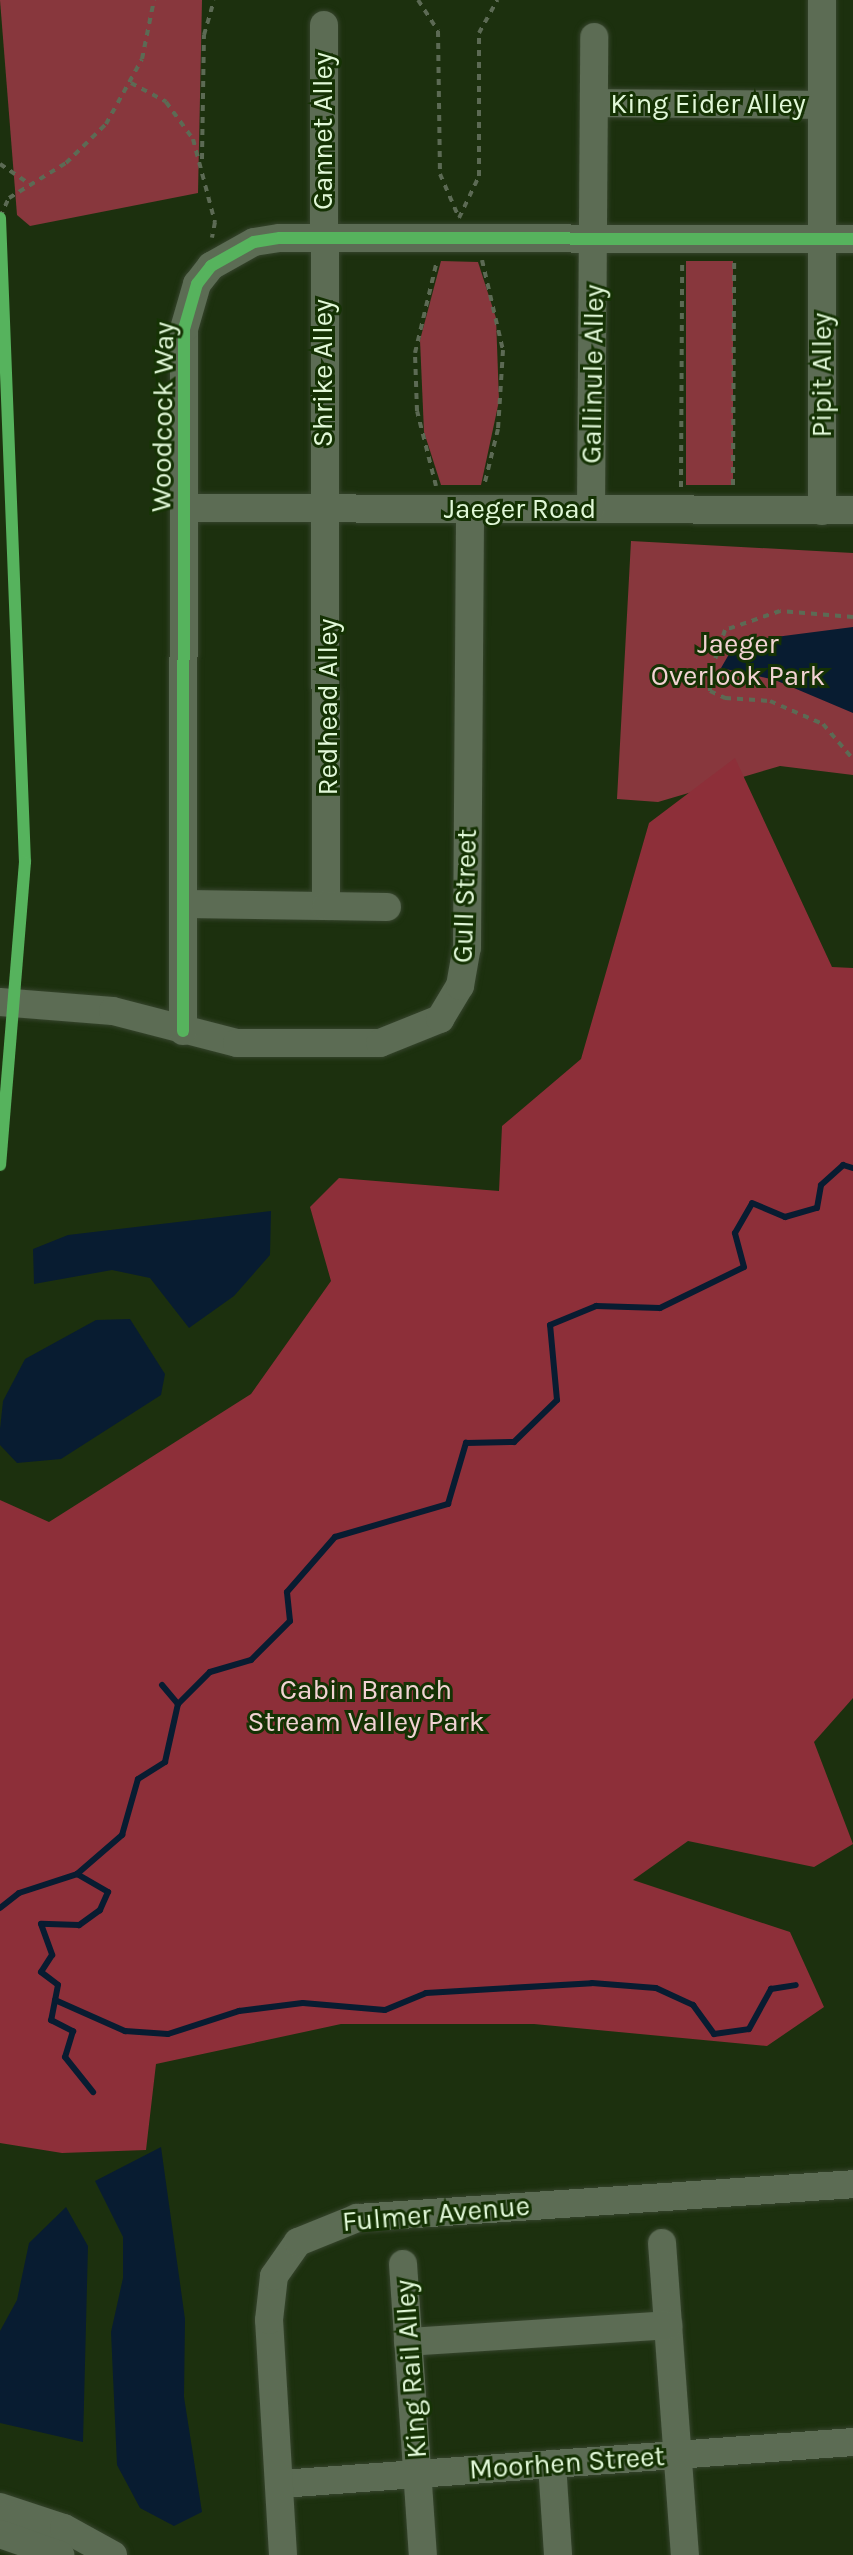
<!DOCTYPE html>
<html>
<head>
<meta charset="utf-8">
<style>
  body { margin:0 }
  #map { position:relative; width:853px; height:2555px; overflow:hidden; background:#1c300e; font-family:Karla,sans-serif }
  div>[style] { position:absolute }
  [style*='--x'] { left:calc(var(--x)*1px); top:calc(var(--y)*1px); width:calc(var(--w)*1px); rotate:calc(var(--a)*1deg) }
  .green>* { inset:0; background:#88373d; transform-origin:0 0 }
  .forest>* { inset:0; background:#8d2f39 }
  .water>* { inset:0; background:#081c31 }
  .stream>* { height:6px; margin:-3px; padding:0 3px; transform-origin:3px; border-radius:3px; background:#081c31 }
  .path>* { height:4px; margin-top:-2px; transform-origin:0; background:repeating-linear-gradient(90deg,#5c6a54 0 6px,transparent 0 12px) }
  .roads { filter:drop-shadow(0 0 2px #36442d) drop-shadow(0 0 2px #36442d) }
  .minor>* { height:28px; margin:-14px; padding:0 14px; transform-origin:14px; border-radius:14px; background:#5c6c54 }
  .cycleway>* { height:12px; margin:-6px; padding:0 6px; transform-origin:6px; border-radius:6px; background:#56b35d }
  span { translate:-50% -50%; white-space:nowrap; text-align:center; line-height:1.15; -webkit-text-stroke:6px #153204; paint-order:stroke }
  .street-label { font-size:28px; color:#e1f8d8 }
  .park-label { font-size:28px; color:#f2d3d3 }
</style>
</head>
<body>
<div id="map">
  <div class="green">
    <div style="clip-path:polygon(0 0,202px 0,198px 193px,30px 226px,17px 215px)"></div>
    <div style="clip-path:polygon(441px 261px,478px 262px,496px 318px,499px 401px,481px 485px,441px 485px,424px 432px,420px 340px)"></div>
    <div style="left:733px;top:261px;width:224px;height:47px;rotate:90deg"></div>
    <div style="clip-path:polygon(631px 541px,853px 553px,853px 775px,780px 766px,658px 802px,617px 799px)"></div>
  </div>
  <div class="forest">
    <div style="clip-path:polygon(735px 758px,832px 967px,853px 968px,853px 1698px,814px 1742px,853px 1844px,814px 1867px,688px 1841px,633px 1880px,790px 1932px,824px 2007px,767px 2046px,534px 2024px,341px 2024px,156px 2064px,146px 2150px,62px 2153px,0 2143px,0 1500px,49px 1522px,251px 1394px,331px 1281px,310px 1207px,339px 1178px,499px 1191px,502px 1126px,581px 1059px,649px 823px)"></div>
  </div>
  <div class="water">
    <div style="clip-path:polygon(853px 627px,853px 713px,775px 680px,721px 668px,736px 642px)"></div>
    <div style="clip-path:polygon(271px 1211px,270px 1255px,234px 1296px,189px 1328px,150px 1278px,112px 1270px,34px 1284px,33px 1249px,68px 1235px)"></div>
    <div style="clip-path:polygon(130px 1319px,165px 1374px,161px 1395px,61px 1459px,17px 1463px,0 1445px,0 1429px,3px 1401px,25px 1359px,96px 1320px)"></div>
    <div style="clip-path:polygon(161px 2147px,185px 2319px,184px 2397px,202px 2512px,174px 2526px,140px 2508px,117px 2465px,111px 2332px,123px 2278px,123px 2237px,95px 2181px)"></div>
    <div style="clip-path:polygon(66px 2207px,88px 2246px,83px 2442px,0 2423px,0 2331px,17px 2300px,29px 2243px)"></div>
  </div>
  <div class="stream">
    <div style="--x:162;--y:1685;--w:25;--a:50"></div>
    <div style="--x:77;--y:1874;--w:36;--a:30"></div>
    <div style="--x:108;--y:1892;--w:20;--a:114"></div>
    <div style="--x:100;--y:1910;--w:26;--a:144"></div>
    <div style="--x:79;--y:1925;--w:38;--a:-178"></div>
    <div style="--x:41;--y:1924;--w:33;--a:70"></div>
    <div style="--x:52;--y:1955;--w:20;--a:123"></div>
    <div style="--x:41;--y:1972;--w:21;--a:37"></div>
    <div style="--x:58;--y:1985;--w:36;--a:101"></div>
    <div style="--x:51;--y:2020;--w:25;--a:27"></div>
    <div style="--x:73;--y:2031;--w:27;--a:107"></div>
    <div style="--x:65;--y:2057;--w:45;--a:51.3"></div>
    <div style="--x:0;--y:1908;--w:24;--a:-38"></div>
    <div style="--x:19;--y:1893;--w:61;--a:-18.1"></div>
    <div style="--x:77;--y:1874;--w:60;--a:-40.9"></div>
    <div style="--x:122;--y:1835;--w:58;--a:-74.1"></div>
    <div style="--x:138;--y:1779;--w:32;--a:-32"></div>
    <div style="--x:165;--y:1762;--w:59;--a:-77.4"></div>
    <div style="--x:178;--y:1704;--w:45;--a:-45"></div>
    <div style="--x:210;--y:1672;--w:43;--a:-16.3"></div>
    <div style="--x:251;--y:1660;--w:55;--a:-45"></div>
    <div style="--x:290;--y:1621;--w:29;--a:-96"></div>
    <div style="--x:287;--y:1592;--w:73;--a:-48.9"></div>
    <div style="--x:335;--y:1537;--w:118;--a:-16.3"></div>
    <div style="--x:448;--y:1504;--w:64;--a:-73.6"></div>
    <div style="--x:466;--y:1443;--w:48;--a:-1.2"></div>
    <div style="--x:514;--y:1442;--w:60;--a:-44.3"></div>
    <div style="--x:557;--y:1400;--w:75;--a:-95.3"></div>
    <div style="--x:550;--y:1325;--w:50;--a:-22.4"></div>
    <div style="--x:596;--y:1306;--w:64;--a:1.8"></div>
    <div style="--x:660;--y:1308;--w:93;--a:-26"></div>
    <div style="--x:744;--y:1267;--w:35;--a:-105"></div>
    <div style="--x:735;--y:1233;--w:34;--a:-60"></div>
    <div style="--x:752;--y:1203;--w:36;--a:23"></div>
    <div style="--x:785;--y:1217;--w:33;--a:-16"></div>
    <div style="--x:817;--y:1208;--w:23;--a:-80"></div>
    <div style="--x:821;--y:1185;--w:30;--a:-42"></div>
    <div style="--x:843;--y:1165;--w:10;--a:17"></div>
    <div style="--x:55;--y:2000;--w:77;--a:23.9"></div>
    <div style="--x:125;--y:2031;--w:43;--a:4"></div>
    <div style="--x:168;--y:2034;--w:75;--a:-17.9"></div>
    <div style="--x:239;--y:2011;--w:64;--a:-7.1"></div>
    <div style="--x:303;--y:2003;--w:82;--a:4.9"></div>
    <div style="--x:385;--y:2010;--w:44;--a:-22.5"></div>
    <div style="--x:426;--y:1993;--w:166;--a:-3.4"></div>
    <div style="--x:592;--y:1983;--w:64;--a:4.5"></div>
    <div style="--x:656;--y:1988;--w:41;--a:24.7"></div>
    <div style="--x:693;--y:2005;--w:36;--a:54"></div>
    <div style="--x:714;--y:2034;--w:35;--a:-8"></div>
    <div style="--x:749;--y:2029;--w:46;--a:-61.2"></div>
    <div style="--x:771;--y:1989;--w:25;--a:-9"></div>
  </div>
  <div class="path">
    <div style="--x:418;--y:0;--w:37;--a:57"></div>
    <div style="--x:438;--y:31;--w:143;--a:89.2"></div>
    <div style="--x:440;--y:174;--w:48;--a:66.6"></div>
    <div style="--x:459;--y:218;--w:47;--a:-64.5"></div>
    <div style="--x:479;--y:176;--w:143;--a:-90"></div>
    <div style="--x:479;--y:33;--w:38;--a:-61"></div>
    <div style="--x:131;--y:83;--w:40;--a:28"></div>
    <div style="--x:166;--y:102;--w:46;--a:53.9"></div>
    <div style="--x:193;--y:139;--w:86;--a:75.2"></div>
    <div style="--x:215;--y:222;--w:16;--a:101"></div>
    <div style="--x:202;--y:159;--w:124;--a:-89.1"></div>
    <div style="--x:204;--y:35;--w:36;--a:-74"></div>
    <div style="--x:0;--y:164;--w:36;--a:34"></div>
    <div style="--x:0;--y:217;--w:21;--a:-65"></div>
    <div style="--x:9;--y:198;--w:67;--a:-31.6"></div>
    <div style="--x:66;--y:163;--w:56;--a:-44.3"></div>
    <div style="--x:106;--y:124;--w:74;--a:-61"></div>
    <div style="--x:142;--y:59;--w:60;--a:-78.5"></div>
    <div style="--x:482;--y:260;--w:92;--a:76.9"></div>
    <div style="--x:503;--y:350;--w:79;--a:93.6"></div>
    <div style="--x:498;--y:429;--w:59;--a:103.8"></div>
    <div style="--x:733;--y:485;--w:223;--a:-89.7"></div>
    <div style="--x:436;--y:486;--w:77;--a:-104.2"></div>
    <div style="--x:417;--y:411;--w:58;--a:-92"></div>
    <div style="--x:415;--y:353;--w:95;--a:-76.6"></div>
    <div style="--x:681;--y:487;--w:227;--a:-89.7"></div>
    <div style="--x:853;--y:617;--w:73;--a:-175.3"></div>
    <div style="--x:780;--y:611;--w:58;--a:160.9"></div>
    <div style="--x:725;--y:630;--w:46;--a:108.8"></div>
    <div style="--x:710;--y:674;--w:17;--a:90"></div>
    <div style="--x:710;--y:691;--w:17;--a:25"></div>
    <div style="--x:725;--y:698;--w:45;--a:3.8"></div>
    <div style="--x:770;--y:701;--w:58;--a:23.5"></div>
    <div style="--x:823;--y:724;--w:46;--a:49.4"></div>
  </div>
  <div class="roads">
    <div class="minor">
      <div style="--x:595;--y:103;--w:227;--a:0.5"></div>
      <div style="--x:186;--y:508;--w:667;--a:0.17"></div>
      <div style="--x:591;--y:509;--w:472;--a:-89.6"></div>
      <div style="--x:822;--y:511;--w:511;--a:-90"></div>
      <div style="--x:184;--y:904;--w:142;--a:0.8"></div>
      <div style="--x:326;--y:906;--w:881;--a:-90.13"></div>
      <div style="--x:326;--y:906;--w:61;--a:0.9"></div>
      <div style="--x:0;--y:1002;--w:113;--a:4.6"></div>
      <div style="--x:113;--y:1011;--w:128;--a:14.5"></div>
      <div style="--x:237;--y:1043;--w:143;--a:0"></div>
      <div style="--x:380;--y:1043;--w:65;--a:-21.8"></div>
      <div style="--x:440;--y:1019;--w:39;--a:-59"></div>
      <div style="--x:460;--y:986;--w:39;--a:-80"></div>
      <div style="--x:467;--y:948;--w:439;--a:-89.6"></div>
      <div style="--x:183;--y:1031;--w:702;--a:-89.92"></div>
      <div style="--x:184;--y:329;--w:47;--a:-73.9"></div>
      <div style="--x:197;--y:284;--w:23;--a:-52"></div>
      <div style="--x:211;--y:266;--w:49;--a:-29.2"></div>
      <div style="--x:254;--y:242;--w:26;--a:-9"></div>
      <div style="--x:280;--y:238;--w:573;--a:0.1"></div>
      <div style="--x:662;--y:2243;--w:313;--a:85.8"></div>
      <div style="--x:403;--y:2264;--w:292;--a:86.1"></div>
      <div style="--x:408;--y:2342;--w:261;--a:-3.7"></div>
      <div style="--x:552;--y:2464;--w:91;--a:86.2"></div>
      <div style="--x:281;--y:2484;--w:574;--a:-4.2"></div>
      <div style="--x:0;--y:2507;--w:67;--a:18.2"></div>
      <div style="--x:64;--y:2528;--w:56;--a:28.9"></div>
      <div style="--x:0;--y:2534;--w:64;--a:19.3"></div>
      <div style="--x:283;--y:2555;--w:235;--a:-93.4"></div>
      <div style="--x:269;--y:2320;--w:44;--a:-83.5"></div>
      <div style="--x:274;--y:2276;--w:42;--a:-54.8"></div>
      <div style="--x:298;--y:2242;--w:64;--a:-22.1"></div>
      <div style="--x:357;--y:2218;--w:497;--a:-3.9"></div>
    </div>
  </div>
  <div class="cycleway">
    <div style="--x:0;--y:218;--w:644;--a:87.78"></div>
    <div style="--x:25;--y:862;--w:304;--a:94.7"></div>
    <div style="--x:183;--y:1031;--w:702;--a:-89.92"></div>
    <div style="--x:184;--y:329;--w:47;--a:-73.9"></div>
    <div style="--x:197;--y:284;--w:23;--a:-52"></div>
    <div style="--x:211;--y:266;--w:49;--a:-29.2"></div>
    <div style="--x:254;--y:242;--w:26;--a:-9"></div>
    <div style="--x:280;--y:238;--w:573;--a:0.1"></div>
  </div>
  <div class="street-label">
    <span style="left:708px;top:104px">King Eider Alley</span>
    <span style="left:323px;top:131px;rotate:-90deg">Gannet Alley</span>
    <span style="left:323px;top:373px;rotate:-90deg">Shrike Alley</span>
    <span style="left:593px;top:374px;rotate:-89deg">Gallinule Alley</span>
    <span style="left:822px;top:375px;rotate:-90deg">Pipit Alley</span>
    <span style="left:163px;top:417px;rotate:-89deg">Woodcock Way</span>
    <span style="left:520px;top:509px">Jaeger Road</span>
    <span style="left:328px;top:707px;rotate:-90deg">Redhead Alley</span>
    <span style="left:465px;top:896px;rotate:-88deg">Gull Street</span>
    <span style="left:436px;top:2214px;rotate:-5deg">Fulmer Avenue</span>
    <span style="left:411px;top:2369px;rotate:-94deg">King Rail Alley</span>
    <span style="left:567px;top:2463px;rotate:-4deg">Moorhen Street</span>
  </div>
  <div class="park-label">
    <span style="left:738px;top:660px">Jaeger<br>Overlook Park</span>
    <span style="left:366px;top:1706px">Cabin Branch<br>Stream Valley Park</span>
  </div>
</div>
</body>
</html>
